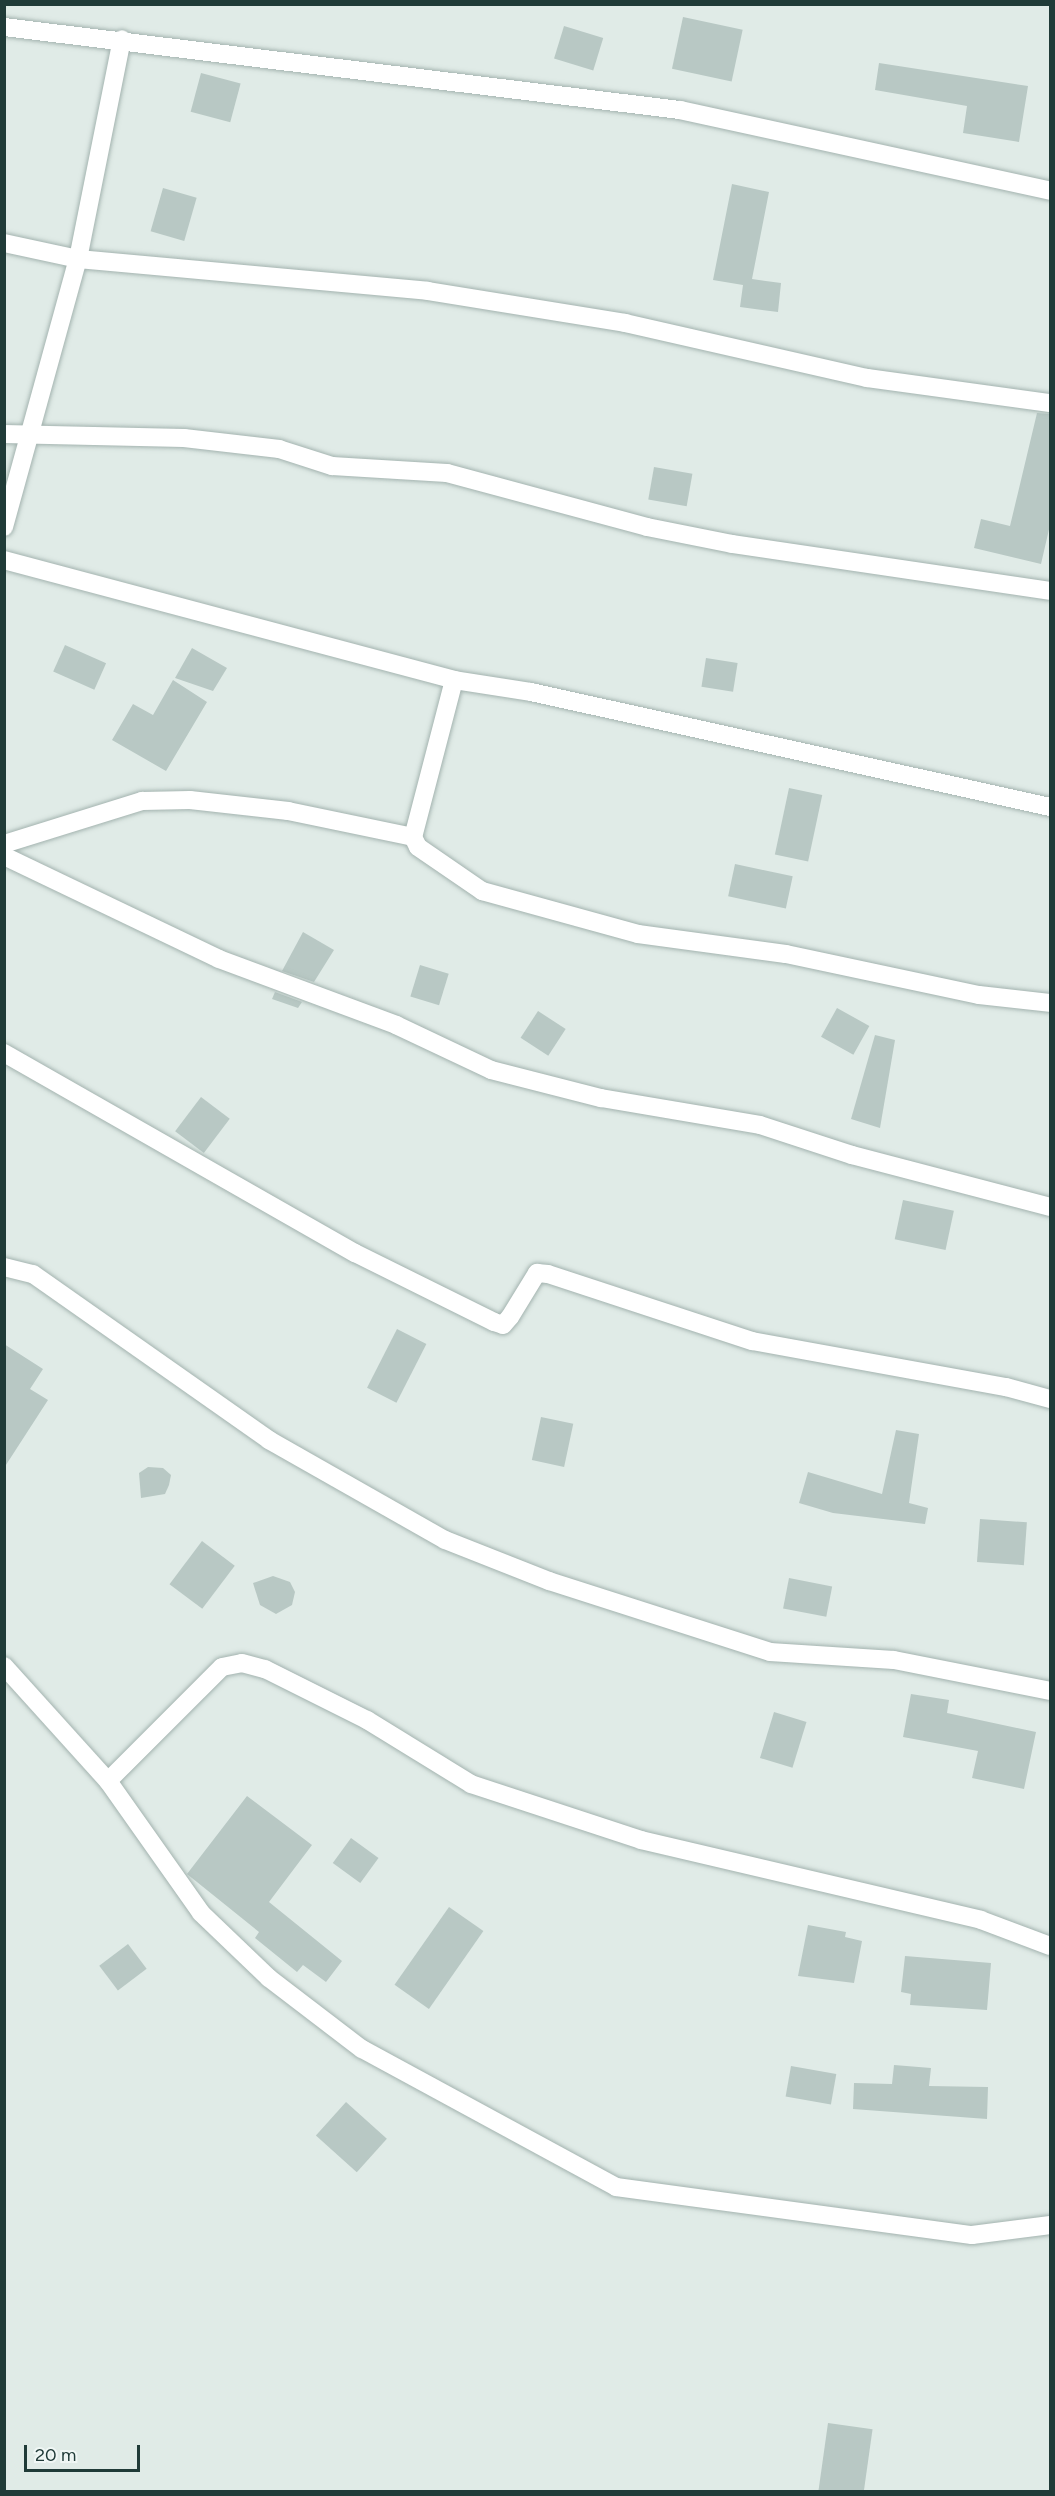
<!DOCTYPE html>
<html>
<head>
<meta charset="utf-8">
<style>
  body { margin:0 }
  #map { position:relative; width:1055px; height:2496px; overflow:hidden; background:#e0ebe7; font-family:Figtree,sans-serif }
  div>[style] { position:absolute }
  [style*='--x'] { left:calc(var(--x)*1px); top:calc(var(--y)*1px); width:calc(var(--w)*1px); rotate:calc(var(--a)*1deg) }
  .building>* { inset:0; background:#b8c8c4; transform-origin:0 0 }
  .roads { filter:drop-shadow(0 0 2px #a3b3af) drop-shadow(0 0 2px #a3b3af) }
  .minor>* { height:18px; margin:-9px; padding:0 9px; transform-origin:9px; border-radius:9px; background:#fff }
  span { translate:-50% -50%; white-space:nowrap; text-align:center; line-height:1.15; -webkit-text-stroke:4.5px #f0f7f5; paint-order:stroke }
  .frame { position:absolute; inset:0; border:6px solid #203b38; pointer-events:none }
  .scale { position:absolute; left:24px; top:2445px; width:116px; height:27px; box-sizing:border-box; border:3px solid #203b38; border-top:0; padding-left:8px; font-size:18px; line-height:21px; white-space:nowrap; color:#203b38; -webkit-text-stroke:4px #f0f7f5; paint-order:stroke }
</style>
</head>
<body>
<div id="map">
  <div class="building">
    <div style="left:683px;top:17px;width:61px;height:53px;rotate:12deg"></div>
    <div style="left:564px;top:26px;width:41px;height:34px;rotate:17deg"></div>
    <div style="clip-path:polygon(879px 63px,1028px 86px,1019px 142px,963px 133px,967px 106px,875px 90px)"></div>
    <div style="left:201px;top:73px;width:41px;height:40px;rotate:15deg"></div>
    <div style="clip-path:polygon(732px 184px,769px 192px,752px 279px,781px 283px,778px 312px,740px 307px,743px 285px,713px 280px)"></div>
    <div style="left:163px;top:188px;width:35px;height:45px;rotate:16deg"></div>
    <div style="clip-path:polygon(1037px 413px,1050px 414px,1050px 525px,1041px 564px,974px 548px,981px 519px,1010px 526px)"></div>
    <div style="left:654px;top:467px;width:39px;height:33px;rotate:10deg"></div>
    <div style="left:65px;top:645px;width:45px;height:29px;rotate:24deg"></div>
    <div style="clip-path:polygon(192px 648px,227px 668px,213px 691px,175px 678px)"></div>
    <div style="left:706px;top:658px;width:32px;height:29px;rotate:9deg"></div>
    <div style="clip-path:polygon(173px 680px,207px 702px,166px 771px,112px 740px,133px 704px,153px 715px)"></div>
    <div style="left:789px;top:788px;width:34px;height:68px;rotate:12deg"></div>
    <div style="left:735px;top:864px;width:59px;height:33px;rotate:12deg"></div>
    <div style="clip-path:polygon(303px 932px,334px 950px,314px 982px,282px 971px)"></div>
    <div style="left:420px;top:965px;width:30px;height:33px;rotate:17deg"></div>
    <div style="clip-path:polygon(275px 992px,302px 1002px,298px 1008px,272px 999px)"></div>
    <div style="left:837px;top:1008px;width:37px;height:33px;rotate:29deg"></div>
    <div style="left:538px;top:1011px;width:33px;height:32px;rotate:33deg"></div>
    <div style="clip-path:polygon(875px 1035px,895px 1040px,880px 1128px,851px 1119px)"></div>
    <div style="left:201px;top:1097px;width:36px;height:43px;rotate:37deg"></div>
    <div style="left:903px;top:1200px;width:52px;height:40px;rotate:12deg"></div>
    <div style="left:397px;top:1329px;width:33px;height:66px;rotate:27deg"></div>
    <div style="clip-path:polygon(4px 1344px,43px 1369px,30px 1389px,48px 1400px,4px 1468px)"></div>
    <div style="left:541px;top:1417px;width:33px;height:44px;rotate:12deg"></div>
    <div style="clip-path:polygon(896px 1430px,919px 1434px,909px 1503px,928px 1508px,925px 1524px,833px 1513px,799px 1503px,808px 1472px,882px 1494px)"></div>
    <div style="clip-path:polygon(148px 1467px,163px 1468px,171px 1475px,169px 1485px,165px 1494px,141px 1498px,139px 1473px)"></div>
    <div style="left:980px;top:1519px;width:47px;height:43px;rotate:4deg"></div>
    <div style="left:202px;top:1541px;width:41px;height:54px;rotate:37deg"></div>
    <div style="clip-path:polygon(273px 1576px,290px 1582px,295px 1592px,292px 1605px,276px 1614px,260px 1605px,253px 1583px)"></div>
    <div style="left:789px;top:1578px;width:44px;height:31px;rotate:11deg"></div>
    <div style="clip-path:polygon(911px 1694px,949px 1700px,947px 1713px,1036px 1732px,1024px 1789px,972px 1778px,978px 1751px,903px 1737px)"></div>
    <div style="left:774px;top:1712px;width:34px;height:48px;rotate:17deg"></div>
    <div style="clip-path:polygon(247px 1796px,312px 1845px,269px 1902px,342px 1961px,326px 1982px,303px 1965px,297px 1972px,255px 1938px,259px 1932px,187px 1874px)"></div>
    <div style="left:351px;top:1838px;width:34px;height:31px;rotate:36deg"></div>
    <div style="left:449px;top:1907px;width:42px;height:95px;rotate:35deg"></div>
    <div style="clip-path:polygon(808px 1925px,846px 1932px,845px 1937px,862px 1941px,854px 1983px,798px 1976px)"></div>
    <div style="left:128px;top:1944px;width:31px;height:36px;rotate:53deg"></div>
    <div style="clip-path:polygon(905px 1956px,991px 1963px,987px 2010px,910px 2005px,911px 1994px,901px 1992px)"></div>
    <div style="clip-path:polygon(894px 2065px,931px 2068px,929px 2086px,988px 2087px,987px 2119px,853px 2109px,854px 2083px,892px 2084px)"></div>
    <div style="left:791px;top:2066px;width:46px;height:31px;rotate:10deg"></div>
    <div style="left:346px;top:2102px;width:55px;height:45px;rotate:42deg"></div>
    <div style="left:828px;top:2423px;width:45px;height:70px;rotate:8deg"></div>
  </div>
  <div class="roads">
    <div class="minor">
      <div style="--x:4;--y:27;--w:681;--a:7"></div>
      <div style="--x:680;--y:110;--w:379;--a:12.3"></div>
      <div style="--x:4;--y:243;--w:76;--a:12.2"></div>
      <div style="--x:78;--y:259;--w:351;--a:5.2"></div>
      <div style="--x:428;--y:291;--w:200;--a:9.2"></div>
      <div style="--x:625;--y:323;--w:248;--a:12.8"></div>
      <div style="--x:867;--y:378;--w:185;--a:7.8"></div>
      <div style="--x:4;--y:434;--w:180;--a:1.3"></div>
      <div style="--x:184;--y:438;--w:96;--a:6.6"></div>
      <div style="--x:279;--y:449;--w:56;--a:17.8"></div>
      <div style="--x:332;--y:466;--w:115;--a:3.5"></div>
      <div style="--x:447;--y:473;--w:207;--a:15.1"></div>
      <div style="--x:647;--y:527;--w:87;--a:11.3"></div>
      <div style="--x:732;--y:544;--w:321;--a:8.4"></div>
      <div style="--x:4;--y:527;--w:278;--a:-74.6"></div>
      <div style="--x:78;--y:259;--w:224;--a:-78.7"></div>
      <div style="--x:4;--y:560;--w:466;--a:14.9"></div>
      <div style="--x:454;--y:680;--w:78;--a:8.9"></div>
      <div style="--x:531;--y:692;--w:532;--a:12.49"></div>
      <div style="--x:454;--y:680;--w:162;--a:104.6"></div>
      <div style="--x:413;--y:837;--w:11;--a:63"></div>
      <div style="--x:418;--y:847;--w:78;--a:34.5"></div>
      <div style="--x:482;--y:891;--w:162;--a:15.4"></div>
      <div style="--x:638;--y:934;--w:149;--a:7.7"></div>
      <div style="--x:786;--y:954;--w:197;--a:12"></div>
      <div style="--x:979;--y:995;--w:71;--a:6.4"></div>
      <div style="--x:4;--y:844;--w:145;--a:-17.3"></div>
      <div style="--x:142;--y:801;--w:48;--a:-1.2"></div>
      <div style="--x:190;--y:800;--w:99;--a:6.4"></div>
      <div style="--x:288;--y:811;--w:128;--a:11.7"></div>
      <div style="--x:4;--y:856;--w:238;--a:25.6"></div>
      <div style="--x:219;--y:959;--w:189;--a:20.4"></div>
      <div style="--x:396;--y:1025;--w:105;--a:25.3"></div>
      <div style="--x:491;--y:1070;--w:114;--a:14.3"></div>
      <div style="--x:601;--y:1098;--w:161;--a:9.6"></div>
      <div style="--x:760;--y:1125;--w:97;--a:18.1"></div>
      <div style="--x:852;--y:1155;--w:205;--a:14.7"></div>
      <div style="--x:4;--y:1053;--w:404;--a:29.7"></div>
      <div style="--x:355;--y:1253;--w:155;--a:26.4"></div>
      <div style="--x:494;--y:1322;--w:9;--a:18"></div>
      <div style="--x:503;--y:1325;--w:11;--a:-49"></div>
      <div style="--x:510;--y:1317;--w:52;--a:-58.5"></div>
      <div style="--x:537;--y:1273;--w:11;--a:5"></div>
      <div style="--x:548;--y:1274;--w:215;--a:18.2"></div>
      <div style="--x:752;--y:1341;--w:258;--a:10.3"></div>
      <div style="--x:1006;--y:1387;--w:46;--a:15.3"></div>
      <div style="--x:4;--y:1267;--w:30;--a:14"></div>
      <div style="--x:33;--y:1274;--w:289;--a:35.1"></div>
      <div style="--x:269;--y:1440;--w:202;--a:29.6"></div>
      <div style="--x:445;--y:1540;--w:112;--a:21.5"></div>
      <div style="--x:549;--y:1581;--w:232;--a:17.8"></div>
      <div style="--x:770;--y:1652;--w:124;--a:3.7"></div>
      <div style="--x:894;--y:1660;--w:159;--a:11.2"></div>
      <div style="--x:4;--y:1666;--w:155;--a:47.9"></div>
      <div style="--x:108;--y:1781;--w:161;--a:54.8"></div>
      <div style="--x:201;--y:1913;--w:94;--a:43.7"></div>
      <div style="--x:269;--y:1978;--w:117;--a:37.4"></div>
      <div style="--x:362;--y:2049;--w:289;--a:28.5"></div>
      <div style="--x:616;--y:2187;--w:359;--a:7.7"></div>
      <div style="--x:972;--y:2235;--w:79;--a:-7.3"></div>
      <div style="--x:108;--y:1781;--w:161;--a:-45"></div>
      <div style="--x:222;--y:1667;--w:20;--a:-11"></div>
      <div style="--x:242;--y:1663;--w:24;--a:15"></div>
      <div style="--x:265;--y:1669;--w:114;--a:26.6"></div>
      <div style="--x:367;--y:1720;--w:122;--a:31.6"></div>
      <div style="--x:471;--y:1784;--w:179;--a:18.2"></div>
      <div style="--x:641;--y:1840;--w:349;--a:13.2"></div>
      <div style="--x:981;--y:1920;--w:74;--a:20.6"></div>
    </div>
  </div>
  <div class="frame"></div>
  <div class="scale">20 m</div>
</div>
</body>
</html>
